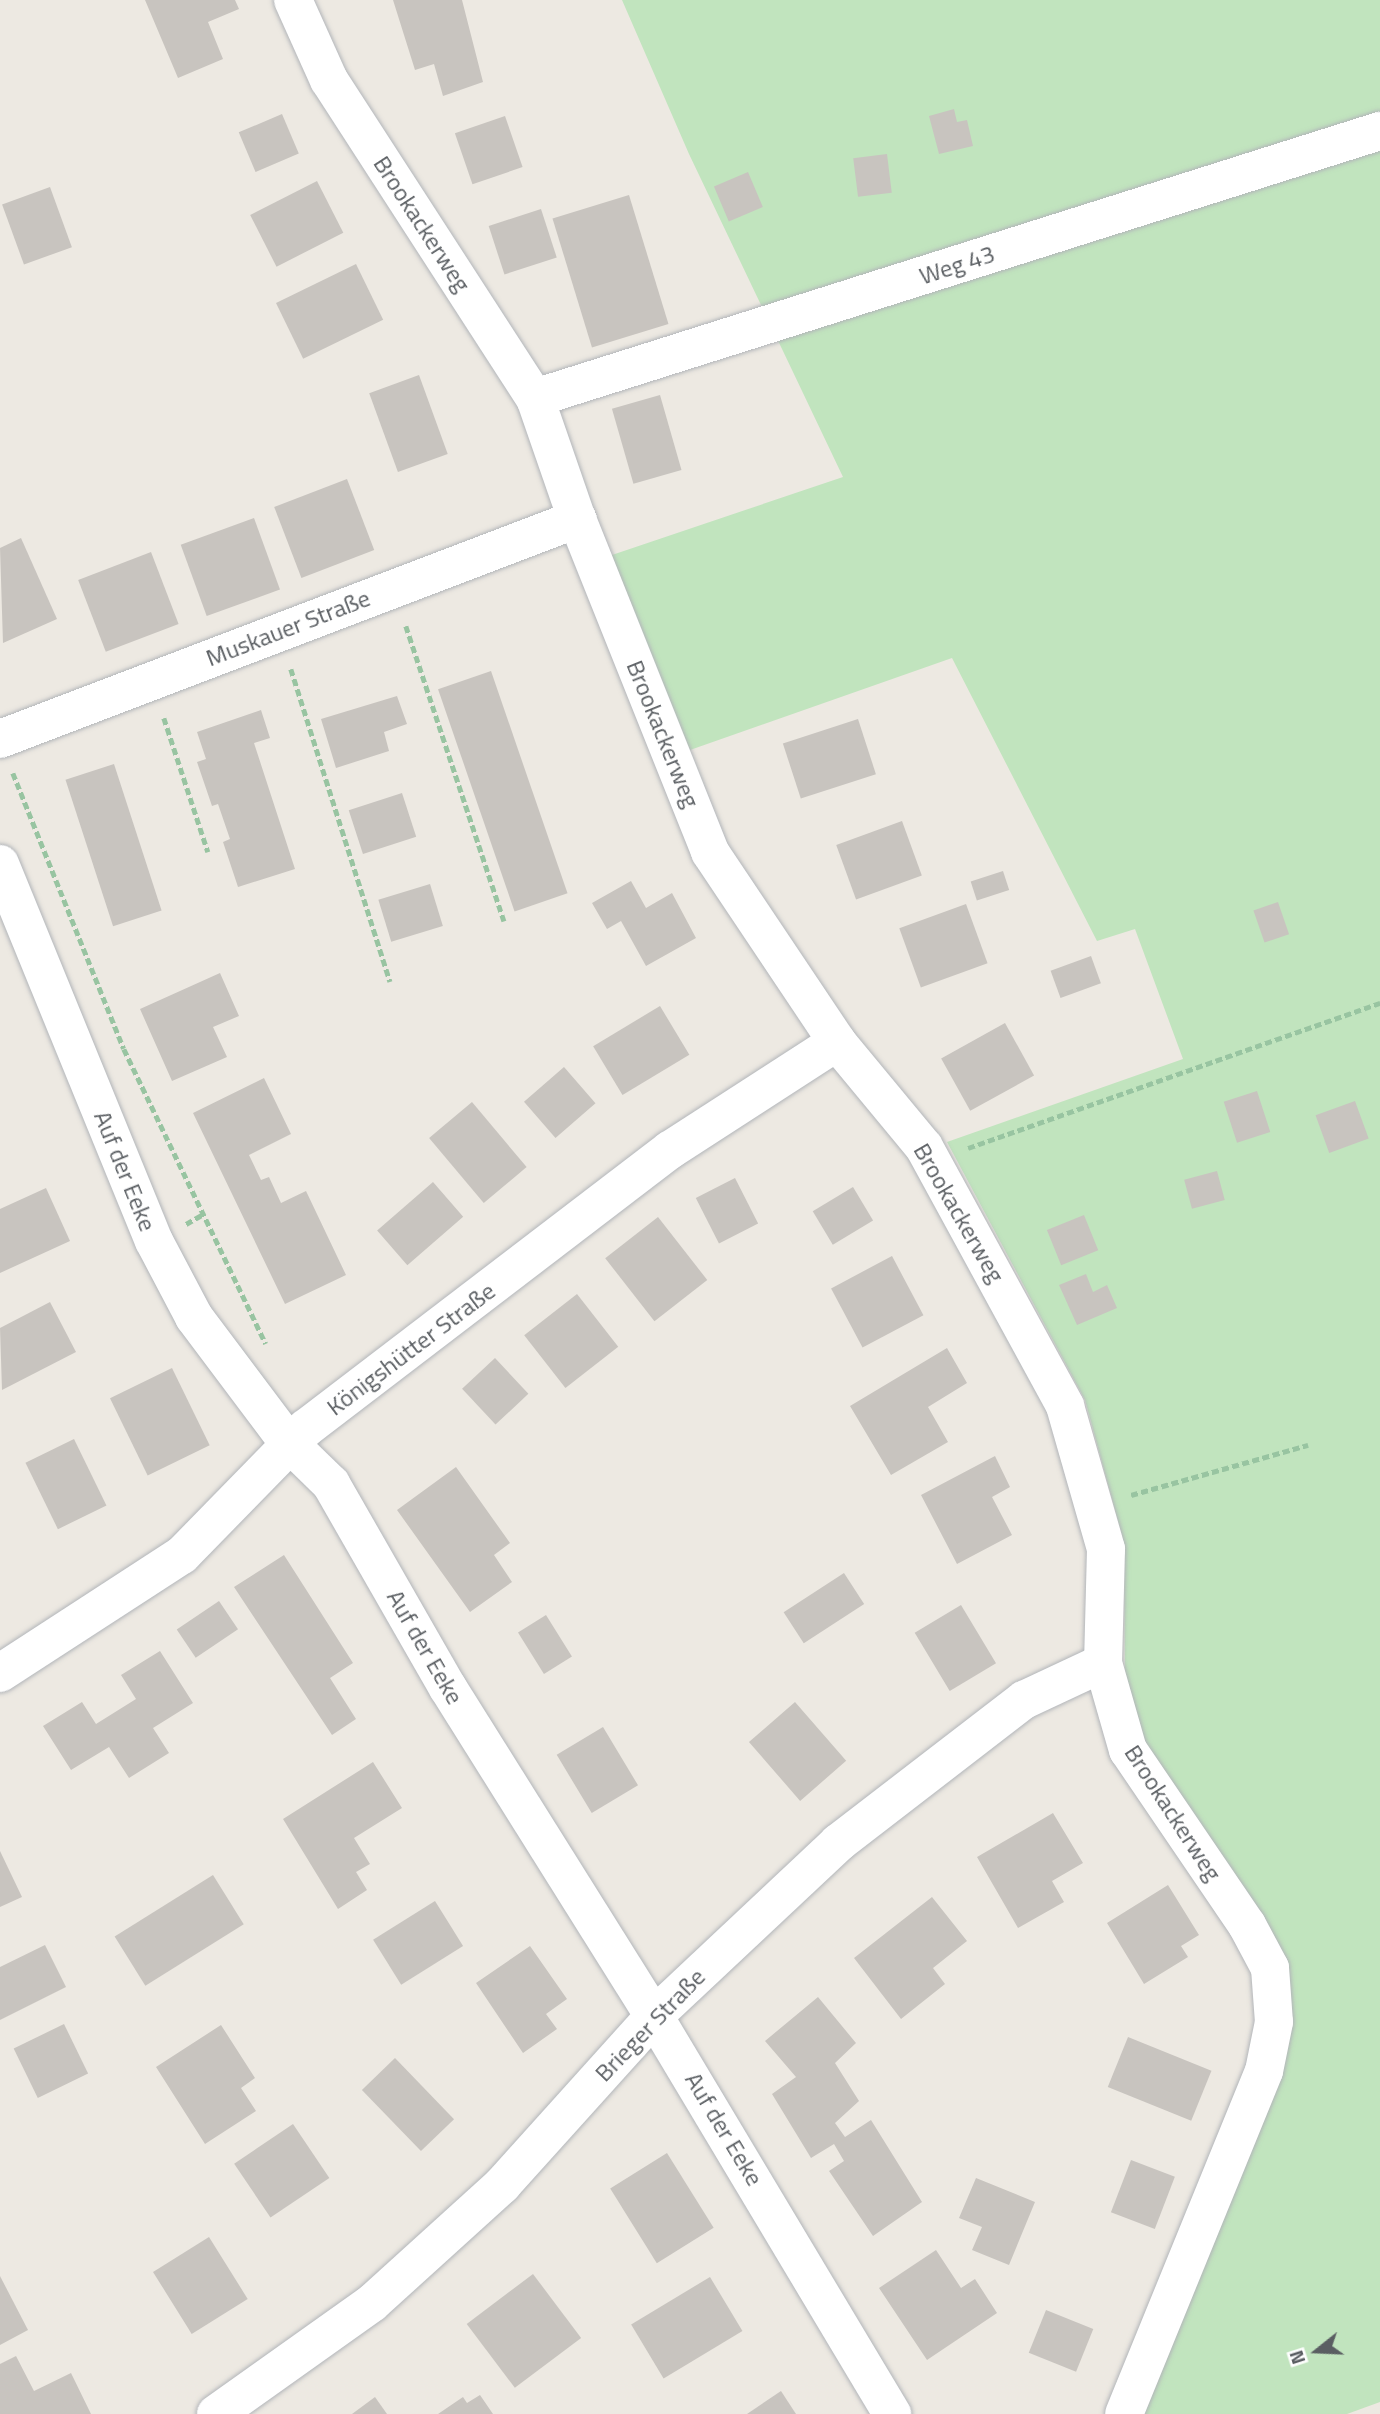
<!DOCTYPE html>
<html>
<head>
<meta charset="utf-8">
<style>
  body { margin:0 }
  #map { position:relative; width:1380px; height:2414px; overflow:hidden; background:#ede9e2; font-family:"Titillium Web",sans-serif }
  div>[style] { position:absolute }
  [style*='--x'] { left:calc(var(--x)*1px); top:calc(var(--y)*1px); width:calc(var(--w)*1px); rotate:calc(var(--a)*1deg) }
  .green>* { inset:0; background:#c1e4be }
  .building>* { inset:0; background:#c8c4bf; transform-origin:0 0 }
  .path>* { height:4.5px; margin-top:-2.25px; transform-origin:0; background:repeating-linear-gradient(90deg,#98c4a1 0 7px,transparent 0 10.5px) }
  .roads { filter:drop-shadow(0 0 2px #b2b5b9) drop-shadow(0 0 2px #b2b5b9) }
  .minor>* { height:38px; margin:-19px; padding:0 19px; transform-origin:19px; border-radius:19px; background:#fff }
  span { translate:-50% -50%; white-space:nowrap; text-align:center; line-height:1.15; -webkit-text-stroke:7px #fff; paint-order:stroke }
  .street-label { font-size:24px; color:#5a5e62 }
  .north { position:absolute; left:1282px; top:2316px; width:70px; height:70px; -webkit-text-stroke:5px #fff; paint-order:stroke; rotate:252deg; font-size:19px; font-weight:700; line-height:28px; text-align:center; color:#5a5e62 }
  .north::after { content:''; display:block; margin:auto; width:24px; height:32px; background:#5a5e62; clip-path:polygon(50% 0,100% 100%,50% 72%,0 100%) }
</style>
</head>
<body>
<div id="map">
  <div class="green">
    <div style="clip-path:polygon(622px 0,1380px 0,1380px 2402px,1347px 2414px,1144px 2414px,1286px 2038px,1143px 1742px,1125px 1694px,1124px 1543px,1085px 1400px,947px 1142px,1183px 1059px,1135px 929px,1097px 941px,952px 658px,690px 750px,609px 556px,843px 477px,689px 154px)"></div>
  </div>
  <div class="building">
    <div style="clip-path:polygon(145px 0,235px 0,239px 9px,208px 22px,223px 59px,178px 78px)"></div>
    <div style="clip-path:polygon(393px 0,462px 0,483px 82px,443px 96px,434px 64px,415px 70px)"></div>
    <div style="clip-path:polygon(954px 109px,957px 122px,967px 120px,973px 146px,939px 154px,929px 116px)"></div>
    <div style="left:282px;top:114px;width:43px;height:47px;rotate:67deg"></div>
    <div style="left:505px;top:116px;width:54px;height:53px;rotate:71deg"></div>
    <div style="left:887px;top:154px;width:39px;height:34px;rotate:83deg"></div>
    <div style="left:748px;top:172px;width:38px;height:37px;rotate:67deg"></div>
    <div style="left:317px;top:181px;width:58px;height:75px;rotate:63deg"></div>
    <div style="left:50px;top:187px;width:64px;height:51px;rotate:70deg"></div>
    <div style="left:629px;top:195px;width:135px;height:80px;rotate:73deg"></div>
    <div style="left:541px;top:209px;width:51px;height:55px;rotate:72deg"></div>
    <div style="left:356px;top:264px;width:62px;height:89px;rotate:64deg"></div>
    <div style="left:419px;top:375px;width:84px;height:53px;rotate:70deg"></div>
    <div style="left:660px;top:395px;width:78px;height:50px;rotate:74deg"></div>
    <div style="left:347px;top:479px;width:76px;height:78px;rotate:69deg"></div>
    <div style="left:254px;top:518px;width:76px;height:78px;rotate:70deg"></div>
    <div style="clip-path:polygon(21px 538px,57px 619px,3px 643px,0 548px)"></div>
    <div style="left:151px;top:552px;width:77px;height:78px;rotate:69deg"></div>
    <div style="left:491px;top:671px;width:235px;height:56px;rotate:71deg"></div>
    <div style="clip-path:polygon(397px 696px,407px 724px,384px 732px,389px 751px,336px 768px,321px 719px)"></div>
    <div style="clip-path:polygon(261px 710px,270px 738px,254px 743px,295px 869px,238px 887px,223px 842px,230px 839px,218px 804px,212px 806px,197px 762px,206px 759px,197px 732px)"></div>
    <div style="left:858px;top:719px;width:58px;height:79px;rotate:72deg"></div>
    <div style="left:114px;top:764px;width:154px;height:51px;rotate:72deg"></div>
    <div style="left:402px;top:793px;width:46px;height:56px;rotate:72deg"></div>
    <div style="left:902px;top:821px;width:58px;height:70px;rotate:70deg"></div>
    <div style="left:1003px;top:871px;width:20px;height:34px;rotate:72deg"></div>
    <div style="clip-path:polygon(631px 881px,646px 908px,672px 893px,696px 938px,646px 966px,621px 921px,607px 929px,592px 903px)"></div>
    <div style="left:430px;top:884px;width:44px;height:54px;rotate:73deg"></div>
    <div style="left:1278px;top:902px;width:34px;height:26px;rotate:71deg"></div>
    <div style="left:966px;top:904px;width:63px;height:71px;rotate:70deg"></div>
    <div style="left:1091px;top:956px;width:29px;height:43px;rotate:70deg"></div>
    <div style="clip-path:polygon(220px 973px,239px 1016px,213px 1027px,227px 1057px,172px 1081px,140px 1009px)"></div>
    <div style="left:660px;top:1006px;width:57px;height:78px;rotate:59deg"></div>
    <div style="left:1005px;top:1023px;width:60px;height:73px;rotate:61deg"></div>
    <div style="left:564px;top:1067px;width:48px;height:53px;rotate:49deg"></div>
    <div style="clip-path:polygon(264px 1078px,291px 1134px,249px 1155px,261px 1180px,269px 1177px,281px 1203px,306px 1191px,346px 1275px,285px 1304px,193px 1113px)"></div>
    <div style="left:1257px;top:1091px;width:43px;height:35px;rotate:72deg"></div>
    <div style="left:1355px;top:1101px;width:40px;height:42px;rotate:70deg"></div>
    <div style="left:472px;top:1102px;width:85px;height:56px;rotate:50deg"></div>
    <div style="left:1217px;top:1171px;width:30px;height:34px;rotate:75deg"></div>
    <div style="left:735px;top:1178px;width:51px;height:44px;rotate:63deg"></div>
    <div style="left:433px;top:1182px;width:46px;height:74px;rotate:49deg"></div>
    <div style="left:853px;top:1187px;width:39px;height:47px;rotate:59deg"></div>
    <div style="clip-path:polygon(46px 1188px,70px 1241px,0 1273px,0 1209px)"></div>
    <div style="left:1084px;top:1215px;width:38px;height:40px;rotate:68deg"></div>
    <div style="left:658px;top:1217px;width:80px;height:67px;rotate:52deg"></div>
    <div style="left:892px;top:1256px;width:67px;height:69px;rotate:62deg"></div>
    <div style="clip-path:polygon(1086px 1274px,1093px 1292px,1107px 1285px,1117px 1308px,1077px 1325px,1059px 1285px)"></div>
    <div style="left:577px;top:1294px;width:67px;height:67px;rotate:52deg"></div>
    <div style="clip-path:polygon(50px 1302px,76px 1352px,2px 1390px,0 1328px)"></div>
    <div style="clip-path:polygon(947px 1348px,967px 1383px,928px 1407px,948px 1442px,891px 1475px,850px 1406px)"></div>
    <div style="left:495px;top:1358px;width:49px;height:45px;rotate:47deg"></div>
    <div style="left:172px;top:1368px;width:86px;height:69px;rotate:64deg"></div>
    <div style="left:74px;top:1439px;width:74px;height:54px;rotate:64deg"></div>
    <div style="clip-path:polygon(995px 1456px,1010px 1487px,992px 1497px,1012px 1535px,957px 1564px,921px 1495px)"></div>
    <div style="clip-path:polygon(456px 1467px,510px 1543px,494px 1555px,512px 1582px,470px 1612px,397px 1510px)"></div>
    <div style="clip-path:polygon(284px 1555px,353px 1663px,330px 1678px,356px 1719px,332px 1735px,234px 1587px)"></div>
    <div style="left:844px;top:1573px;width:37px;height:72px;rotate:57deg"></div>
    <div style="left:219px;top:1601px;width:34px;height:51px;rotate:56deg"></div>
    <div style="left:961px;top:1605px;width:68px;height:54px;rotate:59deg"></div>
    <div style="left:546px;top:1615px;width:49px;height:33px;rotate:58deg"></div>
    <div style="clip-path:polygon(160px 1651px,193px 1703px,153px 1728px,169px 1753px,129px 1778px,109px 1747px,71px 1770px,43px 1726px,82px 1702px,96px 1724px,136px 1699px,121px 1675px)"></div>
    <div style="left:795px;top:1702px;width:78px;height:61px;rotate:49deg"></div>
    <div style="left:603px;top:1727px;width:68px;height:54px;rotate:59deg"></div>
    <div style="clip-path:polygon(373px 1762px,402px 1808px,354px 1838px,370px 1864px,356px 1872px,367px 1890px,338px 1909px,283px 1819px)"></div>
    <div style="clip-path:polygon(1053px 1813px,1083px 1863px,1052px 1881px,1064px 1902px,1018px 1928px,977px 1857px)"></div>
    <div style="clip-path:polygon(0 1851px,22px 1897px,0 1907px)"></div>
    <div style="left:213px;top:1875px;width:58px;height:116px;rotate:58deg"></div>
    <div style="clip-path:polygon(1168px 1885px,1199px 1935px,1181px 1946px,1188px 1957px,1144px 1984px,1107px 1923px)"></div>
    <div style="clip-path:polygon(932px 1897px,967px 1941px,933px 1968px,945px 1984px,901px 2019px,854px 1958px)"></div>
    <div style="left:435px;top:1901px;width:53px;height:73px;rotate:58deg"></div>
    <div style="clip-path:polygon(45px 1945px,66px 1987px,0 2020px,0 1967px)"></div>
    <div style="clip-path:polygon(530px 1946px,567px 1999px,546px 2014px,557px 2029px,523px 2053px,476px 1983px)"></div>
    <div style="clip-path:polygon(818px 1997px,856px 2043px,835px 2063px,859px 2101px,835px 2123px,845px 2137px,871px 2120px,922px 2202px,873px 2236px,829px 2171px,844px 2161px,834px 2144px,811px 2158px,772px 2094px,796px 2077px,765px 2041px)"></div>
    <div style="left:64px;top:2024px;width:55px;height:56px;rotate:64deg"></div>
    <div style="clip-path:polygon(221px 2025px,255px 2078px,241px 2088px,256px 2111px,205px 2144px,156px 2067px)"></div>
    <div style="left:1128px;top:2037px;width:90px;height:54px;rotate:22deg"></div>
    <div style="left:395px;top:2058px;width:85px;height:46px;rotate:46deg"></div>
    <div style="left:293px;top:2124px;width:65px;height:71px;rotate:56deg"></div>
    <div style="left:667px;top:2153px;width:88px;height:67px;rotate:58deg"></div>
    <div style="left:1131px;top:2160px;width:47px;height:56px;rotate:21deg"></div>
    <div style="clip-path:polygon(976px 2178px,1035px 2202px,1009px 2265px,972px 2250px,982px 2227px,959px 2218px)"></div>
    <div style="left:209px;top:2237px;width:73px;height:66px;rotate:58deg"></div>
    <div style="clip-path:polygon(936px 2250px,961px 2288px,975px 2279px,997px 2313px,927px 2360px,879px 2288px)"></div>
    <div style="left:533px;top:2274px;width:80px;height:83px;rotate:53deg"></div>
    <div style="clip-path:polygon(0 2276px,28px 2330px,0 2345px)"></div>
    <div style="left:710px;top:2277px;width:63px;height:92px;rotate:59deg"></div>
    <div style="left:1046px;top:2310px;width:51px;height:46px;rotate:22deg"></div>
    <div style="clip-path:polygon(16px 2356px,34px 2391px,71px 2373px,91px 2414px,0 2414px,0 2364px)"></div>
    <div style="clip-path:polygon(781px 2391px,796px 2414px,747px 2414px)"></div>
    <div style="clip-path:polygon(480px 2395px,493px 2414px,438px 2414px,463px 2397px,467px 2403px)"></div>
    <div style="clip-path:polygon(375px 2397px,387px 2414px,352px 2414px)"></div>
  </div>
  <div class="path">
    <div style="--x:406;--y:626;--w:311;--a:71.6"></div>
    <div style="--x:291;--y:669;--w:328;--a:72.4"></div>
    <div style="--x:164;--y:718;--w:141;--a:71.8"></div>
    <div style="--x:13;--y:773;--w:297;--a:68.1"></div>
    <div style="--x:124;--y:1049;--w:327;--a:64.3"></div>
    <div style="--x:968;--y:1148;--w:437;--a:-19.4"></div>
    <div style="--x:186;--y:1224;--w:20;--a:-30"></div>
    <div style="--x:1131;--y:1495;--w:184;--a:-15.8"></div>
  </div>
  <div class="roads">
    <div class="minor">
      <div style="--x:293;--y:0;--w:88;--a:65.8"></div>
      <div style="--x:329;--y:80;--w:379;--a:57.1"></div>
      <div style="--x:535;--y:398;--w:128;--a:70.9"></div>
      <div style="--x:577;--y:519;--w:359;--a:68.2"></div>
      <div style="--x:710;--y:852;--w:229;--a:56.2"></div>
      <div style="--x:837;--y:1042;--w:136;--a:50.4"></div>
      <div style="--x:924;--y:1147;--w:295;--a:61.4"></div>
      <div style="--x:1065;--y:1406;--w:149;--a:74"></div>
      <div style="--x:1106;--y:1549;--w:114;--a:91.5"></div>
      <div style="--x:1103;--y:1663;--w:91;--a:74"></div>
      <div style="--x:1128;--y:1750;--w:212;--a:55.8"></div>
      <div style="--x:1247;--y:1925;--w:49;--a:61.9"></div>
      <div style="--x:1270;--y:1968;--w:54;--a:85.8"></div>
      <div style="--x:1274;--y:2022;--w:50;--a:101.5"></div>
      <div style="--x:1264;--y:2071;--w:370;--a:112.2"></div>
      <div style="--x:535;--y:398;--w:886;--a:-17.54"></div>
      <div style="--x:0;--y:739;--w:618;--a:-20.87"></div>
      <div style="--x:0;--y:864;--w:407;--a:67.8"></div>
      <div style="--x:154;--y:1241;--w:86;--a:62.2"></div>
      <div style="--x:194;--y:1317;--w:156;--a:53.1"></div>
      <div style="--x:288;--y:1442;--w:60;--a:44.3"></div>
      <div style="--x:331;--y:1484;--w:235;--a:60.2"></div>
      <div style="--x:448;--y:1688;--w:387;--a:57.9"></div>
      <div style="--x:654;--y:2016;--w:464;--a:59.1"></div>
      <div style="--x:0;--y:1673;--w:217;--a:-33"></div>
      <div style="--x:182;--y:1555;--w:177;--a:-45.7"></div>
      <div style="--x:306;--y:1428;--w:458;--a:-37.4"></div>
      <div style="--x:670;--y:1150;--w:199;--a:-32.9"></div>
      <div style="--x:216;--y:2414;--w:191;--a:-35.4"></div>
      <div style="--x:372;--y:2303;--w:176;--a:-42.2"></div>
      <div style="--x:502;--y:2185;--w:227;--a:-48"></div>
      <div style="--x:654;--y:2016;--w:253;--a:-43.2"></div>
      <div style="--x:838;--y:1843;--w:235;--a:-37.6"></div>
      <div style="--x:1024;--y:1700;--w:87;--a:-25.1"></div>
    </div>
  </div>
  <div class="street-label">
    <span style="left:422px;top:224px;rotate:57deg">Brookackerweg</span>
    <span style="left:957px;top:265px;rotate:-18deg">Weg 43</span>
    <span style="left:288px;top:628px;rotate:-21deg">Muskauer Straße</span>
    <span style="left:663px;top:734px;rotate:68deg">Brookackerweg</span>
    <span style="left:125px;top:1171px;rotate:68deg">Auf der Eeke</span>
    <span style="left:959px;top:1213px;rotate:60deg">Brookackerweg</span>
    <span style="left:411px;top:1349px;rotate:-37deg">Königshütter Straße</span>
    <span style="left:425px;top:1647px;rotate:60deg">Auf der Eeke</span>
    <span style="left:1173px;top:1813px;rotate:57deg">Brookackerweg</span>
    <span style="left:650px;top:2025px;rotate:-46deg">Brieger Straße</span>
    <span style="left:724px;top:2129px;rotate:59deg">Auf der Eeke</span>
  </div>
  <div class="north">N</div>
</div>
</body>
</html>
